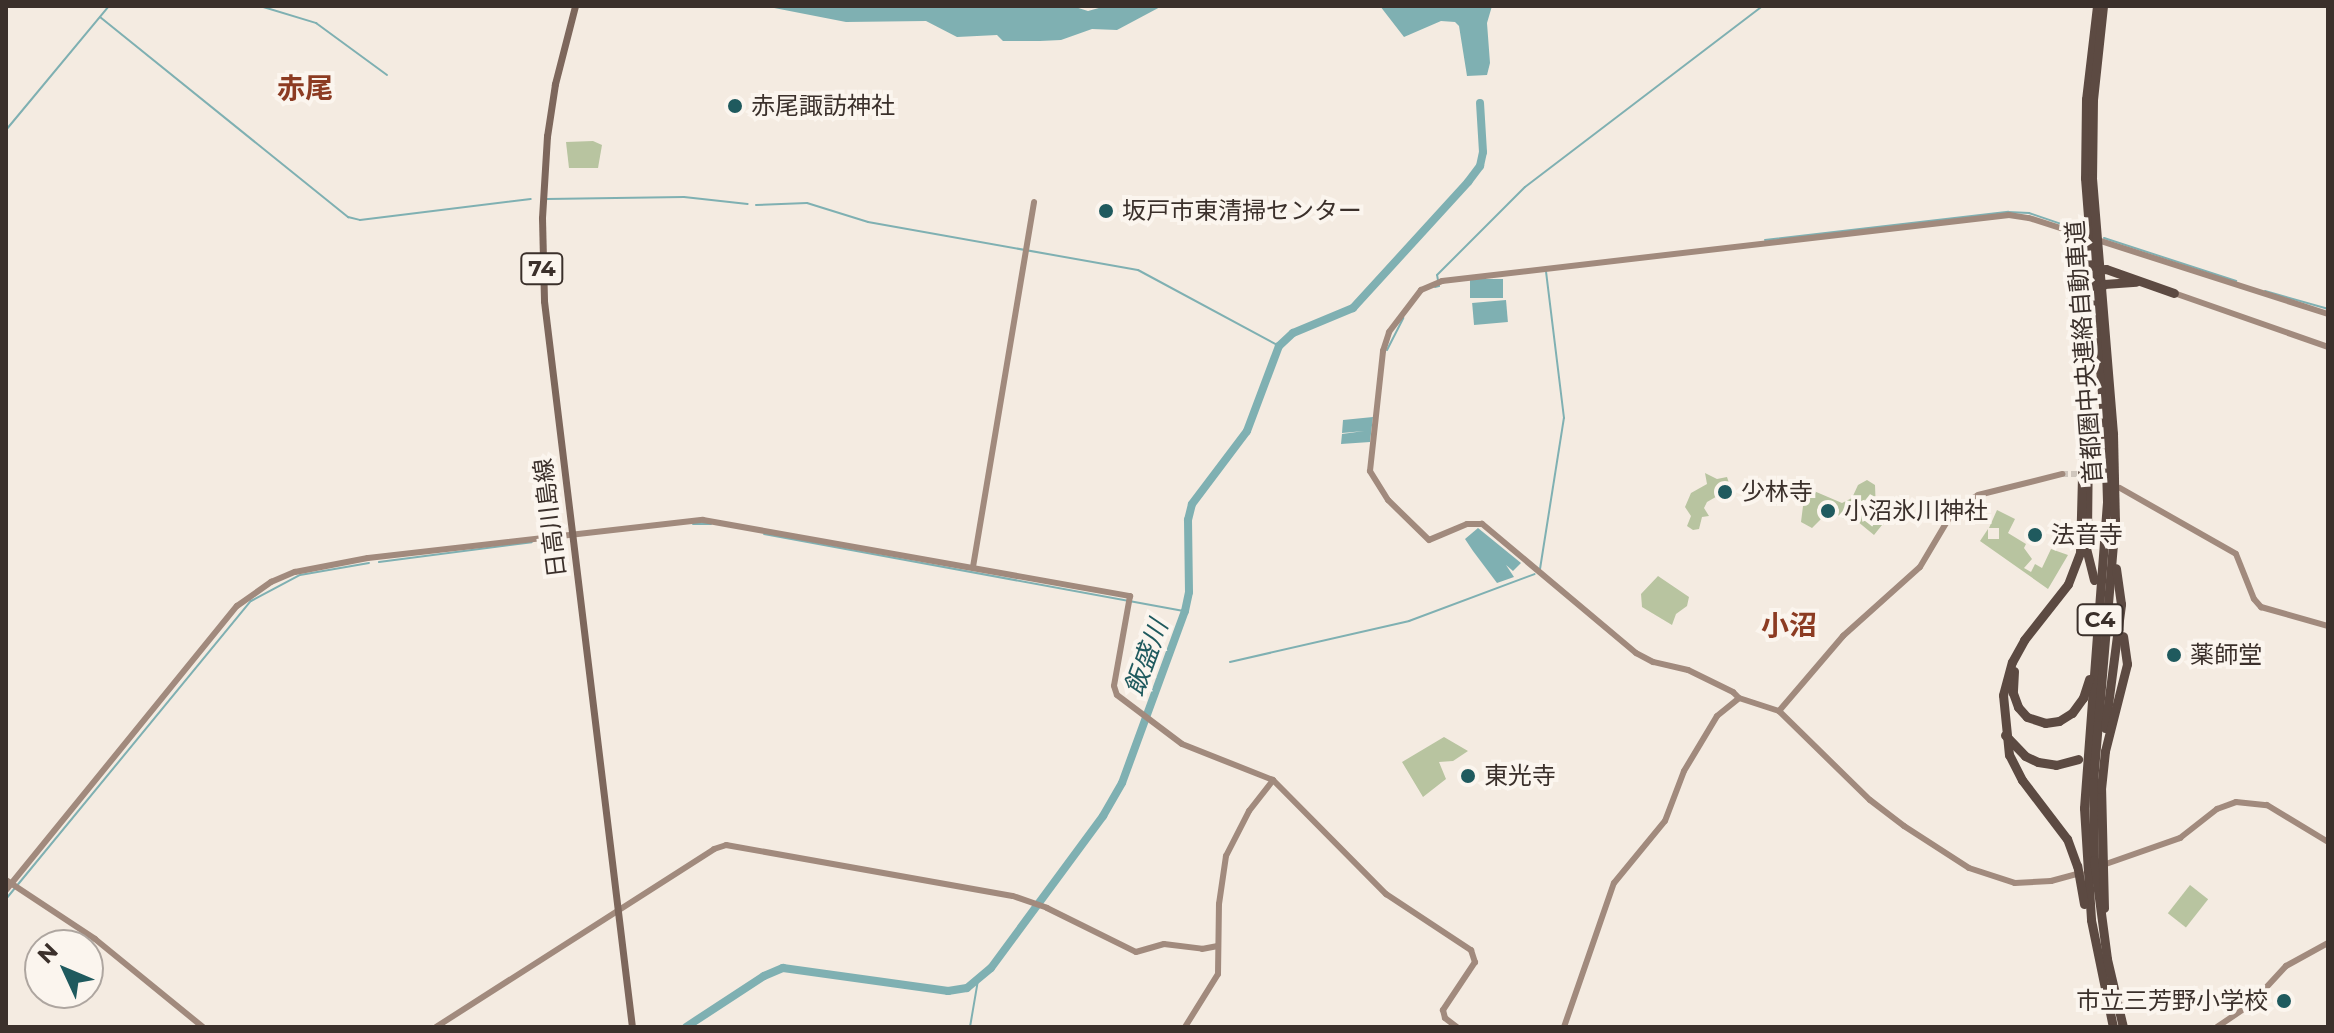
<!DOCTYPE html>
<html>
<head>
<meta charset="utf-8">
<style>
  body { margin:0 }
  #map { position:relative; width:2334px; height:1033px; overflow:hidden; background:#f4ebe1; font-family:Montserrat,"Noto Sans JP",sans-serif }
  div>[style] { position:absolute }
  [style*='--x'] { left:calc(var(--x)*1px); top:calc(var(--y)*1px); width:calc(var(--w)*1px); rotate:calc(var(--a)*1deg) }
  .green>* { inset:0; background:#b8c4a0; transform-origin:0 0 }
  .water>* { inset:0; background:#7fb0b2; transform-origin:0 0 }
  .stream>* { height:2px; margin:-1px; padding:0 1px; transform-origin:1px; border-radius:1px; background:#7fb0b2 }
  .river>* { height:8px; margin:-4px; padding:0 4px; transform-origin:4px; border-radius:4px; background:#7fb0b2 }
  .secondary-tunnel>* { height:6px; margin-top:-3px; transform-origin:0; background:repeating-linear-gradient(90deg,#cfc6bd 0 6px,transparent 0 9px) }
  .secondary>* { height:6px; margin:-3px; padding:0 3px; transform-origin:3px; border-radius:3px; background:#a18a7d }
  .primary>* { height:7px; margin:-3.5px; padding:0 3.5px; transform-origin:3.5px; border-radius:3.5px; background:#7d675c }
  .highway>* { height:9px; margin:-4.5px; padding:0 4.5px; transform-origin:4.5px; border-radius:4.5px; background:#5c4a42 }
  .dots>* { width:22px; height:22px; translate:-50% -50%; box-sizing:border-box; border:4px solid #fbf5ee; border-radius:50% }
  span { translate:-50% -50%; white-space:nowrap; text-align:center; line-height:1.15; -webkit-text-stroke:8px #fbf5ee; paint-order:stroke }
  .shield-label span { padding:2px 6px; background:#fbf5ee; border:2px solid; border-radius:6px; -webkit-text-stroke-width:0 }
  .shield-label { font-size:22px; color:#3b302b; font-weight:700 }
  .poi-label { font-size:24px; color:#3b302b }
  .left { translate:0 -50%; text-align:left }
  .right { translate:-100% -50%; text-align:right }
  .street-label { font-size:24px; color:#3b302b }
  .water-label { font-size:26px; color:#1f5a5e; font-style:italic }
  .quarter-label { font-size:28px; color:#8c3b22; font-weight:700 }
  .frame { position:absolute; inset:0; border:8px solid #3b302b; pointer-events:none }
  .north { position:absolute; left:24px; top:929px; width:80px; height:80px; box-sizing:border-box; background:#fbf5ee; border:2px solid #aea6a0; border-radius:50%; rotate:314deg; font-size:22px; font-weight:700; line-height:32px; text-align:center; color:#3b302b }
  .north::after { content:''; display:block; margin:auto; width:28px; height:36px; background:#1f5a5e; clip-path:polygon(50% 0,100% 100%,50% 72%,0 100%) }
</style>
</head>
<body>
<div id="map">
  <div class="green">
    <div style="clip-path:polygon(593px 141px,602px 145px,598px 168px,569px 168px,566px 142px)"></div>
    <div style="clip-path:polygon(1705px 473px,1717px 479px,1727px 477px,1729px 483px,1721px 494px,1707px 502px,1704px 508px,1709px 516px,1702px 517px,1699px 529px,1693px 530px,1687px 526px,1691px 516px,1685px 507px,1691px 493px,1707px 484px)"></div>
    <div style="clip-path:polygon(1867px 480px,1875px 485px,1876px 512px,1886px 520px,1874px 535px,1857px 521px,1844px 519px,1822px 505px,1819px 510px,1823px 517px,1812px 528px,1801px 522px,1803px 506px,1814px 491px,1842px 503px,1852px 498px,1858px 485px)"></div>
    <div style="clip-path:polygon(1997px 510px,2015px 519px,2008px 533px,2026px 544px,2024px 548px,2032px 559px,2024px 568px,2031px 572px,2035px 564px,2042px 568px,2051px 549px,2068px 555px,2048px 589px,1980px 541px,1988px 529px,1988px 539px,1999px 539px,1999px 528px,1989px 528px)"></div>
    <div style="clip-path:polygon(1658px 576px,1689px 597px,1687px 606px,1676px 614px,1672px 625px,1642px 607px,1641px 594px)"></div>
    <div style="clip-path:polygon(1444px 737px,1468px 751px,1453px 761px,1439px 762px,1446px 779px,1423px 797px,1402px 762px)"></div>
    <div style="left:2190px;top:885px;width:23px;height:36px;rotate:38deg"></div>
  </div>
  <div class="water">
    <div style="clip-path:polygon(764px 6px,1072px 6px,1088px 11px,1106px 6px,1162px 6px,1117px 30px,1092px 29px,1061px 40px,1040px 41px,1003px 41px,997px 35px,957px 37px,926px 21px,846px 22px)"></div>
    <div style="clip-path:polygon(1380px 6px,1492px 6px,1487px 23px,1490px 63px,1487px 75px,1467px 76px,1459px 26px,1455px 22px,1441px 21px,1404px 37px)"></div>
    <div style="left:1503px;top:279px;width:19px;height:33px;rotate:90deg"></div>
    <div style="left:1506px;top:300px;width:22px;height:34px;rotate:85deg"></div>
    <div style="clip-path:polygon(1373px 417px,1370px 442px,1341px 444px,1342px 434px,1364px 431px,1342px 433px,1343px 420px)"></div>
    <div style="clip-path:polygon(1478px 528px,1521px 563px,1513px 571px,1506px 565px,1514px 577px,1497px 583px,1473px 551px,1465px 539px)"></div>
  </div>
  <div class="stream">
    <div style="--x:260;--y:6;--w:59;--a:16.9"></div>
    <div style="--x:316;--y:23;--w:88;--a:36.2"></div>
    <div style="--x:100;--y:17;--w:319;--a:38.9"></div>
    <div style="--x:348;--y:217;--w:12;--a:14"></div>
    <div style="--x:360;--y:220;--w:172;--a:-7"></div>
    <div style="--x:6;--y:130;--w:161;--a:-50.3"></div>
    <div style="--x:547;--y:199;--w:137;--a:-0.8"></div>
    <div style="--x:684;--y:197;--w:64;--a:6.2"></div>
    <div style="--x:756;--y:205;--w:51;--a:-2.2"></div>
    <div style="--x:807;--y:203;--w:64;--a:17.3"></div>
    <div style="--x:868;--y:222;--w:274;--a:10.1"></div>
    <div style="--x:1138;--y:270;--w:160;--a:28.3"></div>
    <div style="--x:2104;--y:238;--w:139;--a:18"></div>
    <div style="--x:1765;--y:240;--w:245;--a:-6.6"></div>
    <div style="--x:2008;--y:212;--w:21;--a:3"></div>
    <div style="--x:2029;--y:213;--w:53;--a:18.8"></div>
    <div style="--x:1435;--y:287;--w:4;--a:-14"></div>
    <div style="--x:1439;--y:286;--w:11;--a:-100"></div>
    <div style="--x:1437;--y:275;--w:124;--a:-45"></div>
    <div style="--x:1525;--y:187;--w:299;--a:-37.3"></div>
    <div style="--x:2265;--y:291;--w:66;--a:15.9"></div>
    <div style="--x:1387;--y:350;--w:36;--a:-63"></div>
    <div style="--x:693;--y:524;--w:18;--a:0"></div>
    <div style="--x:764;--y:534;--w:428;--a:10.4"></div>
    <div style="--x:379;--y:562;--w:154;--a:-7.4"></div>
    <div style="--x:1540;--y:569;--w:153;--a:-81"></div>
    <div style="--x:1564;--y:418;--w:148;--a:-97"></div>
    <div style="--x:1230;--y:662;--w:184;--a:-12.9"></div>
    <div style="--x:1409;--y:621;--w:134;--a:-20.5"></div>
    <div style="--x:6;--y:899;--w:386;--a:-50.6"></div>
    <div style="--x:251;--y:601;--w:55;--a:-28"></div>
    <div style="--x:300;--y:575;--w:70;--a:-9.9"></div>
    <div style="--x:970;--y:1027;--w:48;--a:-80.3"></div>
  </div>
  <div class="river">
    <div style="--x:686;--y:1027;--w:93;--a:-33.2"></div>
    <div style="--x:764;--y:976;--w:21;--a:-23"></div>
    <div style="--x:783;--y:968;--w:167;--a:7.9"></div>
    <div style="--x:948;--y:991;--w:19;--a:-9"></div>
    <div style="--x:967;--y:988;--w:31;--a:-40"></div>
    <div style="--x:991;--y:968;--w:189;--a:-53.6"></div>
    <div style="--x:1103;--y:816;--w:38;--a:-60"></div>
    <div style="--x:1122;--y:783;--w:183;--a:-69.9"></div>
    <div style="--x:1185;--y:611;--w:19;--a:-78"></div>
    <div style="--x:1189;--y:592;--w:72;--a:-90.8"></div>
    <div style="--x:1188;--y:520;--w:16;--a:-76"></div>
    <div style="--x:1192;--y:504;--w:91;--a:-53"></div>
    <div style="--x:1247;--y:431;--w:91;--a:-69.4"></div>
    <div style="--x:1279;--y:346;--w:19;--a:-43"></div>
    <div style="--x:1293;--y:333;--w:65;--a:-22.6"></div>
    <div style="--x:1353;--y:308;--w:171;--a:-47.6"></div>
    <div style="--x:1468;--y:182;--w:20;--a:-53"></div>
    <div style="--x:1480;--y:166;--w:14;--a:-78"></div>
    <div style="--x:1483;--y:152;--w:49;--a:-93.5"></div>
  </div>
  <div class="secondary-tunnel">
    <div style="--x:2062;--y:474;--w:21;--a:0"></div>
    <div style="--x:2083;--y:474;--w:27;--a:17"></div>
  </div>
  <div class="secondary">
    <div style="--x:2174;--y:293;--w:163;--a:19.3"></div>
    <div style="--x:2120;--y:488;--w:133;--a:29.6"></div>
    <div style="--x:2236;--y:554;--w:48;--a:68.2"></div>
    <div style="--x:2254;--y:599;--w:11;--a:49"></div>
    <div style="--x:2261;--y:607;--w:70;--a:15.8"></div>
    <div style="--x:973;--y:567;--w:370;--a:-80.5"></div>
    <div style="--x:1739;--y:698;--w:8;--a:-135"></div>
    <div style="--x:1733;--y:692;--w:50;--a:-153.9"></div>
    <div style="--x:1688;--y:670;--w:36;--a:-167"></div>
    <div style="--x:1653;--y:662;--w:19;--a:-152"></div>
    <div style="--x:1636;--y:653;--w:201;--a:-140"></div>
    <div style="--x:1482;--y:524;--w:15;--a:180"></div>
    <div style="--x:1467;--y:524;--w:41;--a:157.2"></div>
    <div style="--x:1429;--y:540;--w:57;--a:-135.7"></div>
    <div style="--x:1388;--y:500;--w:34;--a:-122"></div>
    <div style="--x:1370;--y:471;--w:121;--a:-83.8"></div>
    <div style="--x:1383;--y:351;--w:20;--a:-72"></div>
    <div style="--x:1389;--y:332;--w:53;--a:-52.7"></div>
    <div style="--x:1421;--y:290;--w:23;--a:-23"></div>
    <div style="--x:1442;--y:281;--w:571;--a:-6.64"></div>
    <div style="--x:2009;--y:215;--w:20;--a:9"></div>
    <div style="--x:2029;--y:218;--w:314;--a:17.8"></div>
    <div style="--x:1779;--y:711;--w:99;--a:-49.5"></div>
    <div style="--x:1843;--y:636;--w:103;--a:-41.9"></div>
    <div style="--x:1920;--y:567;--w:69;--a:-59.3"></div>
    <div style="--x:1955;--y:508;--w:26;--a:-29"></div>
    <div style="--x:1978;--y:495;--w:87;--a:-14"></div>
    <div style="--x:2103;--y:865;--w:82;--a:-19.3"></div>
    <div style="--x:2180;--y:838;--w:47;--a:-38.1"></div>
    <div style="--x:2217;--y:809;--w:20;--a:-20"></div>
    <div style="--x:2236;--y:802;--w:31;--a:6"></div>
    <div style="--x:2267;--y:805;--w:71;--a:31.2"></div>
    <div style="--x:6;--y:880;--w:107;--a:33.5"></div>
    <div style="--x:95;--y:939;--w:139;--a:39.2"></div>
    <div style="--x:6;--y:890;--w:366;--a:-50.9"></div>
    <div style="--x:237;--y:606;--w:42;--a:-35.2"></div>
    <div style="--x:271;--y:582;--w:26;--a:-23"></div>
    <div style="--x:295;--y:572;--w:74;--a:-10.9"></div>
    <div style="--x:368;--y:558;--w:337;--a:-6.5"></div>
    <div style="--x:703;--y:520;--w:434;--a:10.1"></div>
    <div style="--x:1130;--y:596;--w:91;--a:100.1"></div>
    <div style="--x:1114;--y:686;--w:9;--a:72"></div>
    <div style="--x:1117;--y:695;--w:81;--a:37"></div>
    <div style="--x:1182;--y:744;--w:98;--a:21.6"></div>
    <div style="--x:1273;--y:780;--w:161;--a:45.3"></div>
    <div style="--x:1386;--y:894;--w:102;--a:33.4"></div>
    <div style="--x:1471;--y:950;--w:13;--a:72"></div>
    <div style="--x:1475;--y:962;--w:58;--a:123.7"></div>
    <div style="--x:1443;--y:1010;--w:8;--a:76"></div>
    <div style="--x:1445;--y:1018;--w:15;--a:37"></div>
    <div style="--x:436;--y:1027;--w:330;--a:-32.6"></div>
    <div style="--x:714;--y:849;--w:13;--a:-18"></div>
    <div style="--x:726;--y:845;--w:291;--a:10.1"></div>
    <div style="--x:1013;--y:896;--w:36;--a:19"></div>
    <div style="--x:1047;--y:908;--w:99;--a:26.3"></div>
    <div style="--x:1136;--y:952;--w:29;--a:-16"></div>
    <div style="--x:1164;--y:944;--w:38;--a:7"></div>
    <div style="--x:1202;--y:949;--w:16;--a:-11"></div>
    <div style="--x:1185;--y:1027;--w:62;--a:-58.1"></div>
    <div style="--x:1218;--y:974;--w:70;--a:-89.2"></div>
    <div style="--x:1219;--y:904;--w:49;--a:-81.7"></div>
    <div style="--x:1226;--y:856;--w:51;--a:-62.9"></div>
    <div style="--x:1249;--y:811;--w:39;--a:-52"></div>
    <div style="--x:1564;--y:1027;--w:152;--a:-70.9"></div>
    <div style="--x:1614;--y:883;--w:80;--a:-50.6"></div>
    <div style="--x:1665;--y:821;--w:53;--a:-69.2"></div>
    <div style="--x:1684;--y:771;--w:64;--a:-59"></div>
    <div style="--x:1717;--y:716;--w:28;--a:-39"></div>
    <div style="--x:1739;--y:698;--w:42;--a:18"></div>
    <div style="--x:1779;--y:711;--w:127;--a:44.4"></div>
    <div style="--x:1870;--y:800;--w:43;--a:37.4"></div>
    <div style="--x:1904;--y:826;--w:77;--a:32.9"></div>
    <div style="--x:1969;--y:868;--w:48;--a:18.1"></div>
    <div style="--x:2015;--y:883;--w:36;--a:-3"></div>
    <div style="--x:2051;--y:881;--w:31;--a:-15"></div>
    <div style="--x:2217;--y:1027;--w:40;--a:-34"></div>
    <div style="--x:2250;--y:1005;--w:53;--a:-47.3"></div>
    <div style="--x:2286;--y:966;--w:48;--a:-28.7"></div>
  </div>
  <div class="primary">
    <div style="--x:575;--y:6;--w:81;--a:104.4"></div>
    <div style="--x:555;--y:84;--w:53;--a:98.7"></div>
    <div style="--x:547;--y:136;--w:82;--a:93.5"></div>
    <div style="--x:542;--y:218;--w:83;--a:88.6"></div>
    <div style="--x:544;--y:301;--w:731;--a:83.09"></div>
  </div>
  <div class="highway">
    <div style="--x:2097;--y:6;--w:94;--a:96.7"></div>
    <div style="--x:2086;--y:99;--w:79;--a:90.7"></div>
    <div style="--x:2085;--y:178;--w:257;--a:85.5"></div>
    <div style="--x:2105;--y:434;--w:68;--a:88.3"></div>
    <div style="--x:2107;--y:502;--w:307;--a:94.3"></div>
    <div style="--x:2084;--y:808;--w:112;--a:86.4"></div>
    <div style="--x:2091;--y:920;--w:109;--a:78.4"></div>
    <div style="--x:2103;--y:6;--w:94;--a:96.1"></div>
    <div style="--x:2093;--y:99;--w:79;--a:90.7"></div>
    <div style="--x:2092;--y:178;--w:257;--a:85.3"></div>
    <div style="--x:2113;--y:434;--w:86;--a:88.7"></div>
    <div style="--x:2115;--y:520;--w:263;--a:94.8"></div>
    <div style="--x:2093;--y:782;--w:78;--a:89.3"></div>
    <div style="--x:2094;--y:860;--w:100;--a:82.5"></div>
    <div style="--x:2107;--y:959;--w:70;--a:76.8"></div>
    <div style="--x:2088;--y:414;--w:111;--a:-90"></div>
    <div style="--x:2088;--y:303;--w:25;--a:-50"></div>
    <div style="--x:2104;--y:284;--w:32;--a:-4"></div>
    <div style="--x:2087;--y:534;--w:97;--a:-89.4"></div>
    <div style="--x:2086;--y:548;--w:33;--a:76"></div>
    <div style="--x:2014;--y:671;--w:22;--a:93"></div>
    <div style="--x:2013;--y:693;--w:15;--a:70"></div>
    <div style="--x:2018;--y:707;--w:13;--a:48"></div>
    <div style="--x:2027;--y:717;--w:19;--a:18"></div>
    <div style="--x:2045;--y:723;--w:14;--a:-8"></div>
    <div style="--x:2059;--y:721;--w:15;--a:-32"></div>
    <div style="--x:2072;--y:713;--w:19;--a:-54"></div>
    <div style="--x:2083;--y:698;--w:20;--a:-72"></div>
    <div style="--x:2105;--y:728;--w:125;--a:-82.6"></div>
    <div style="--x:2121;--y:604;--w:36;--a:-98"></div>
    <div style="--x:2005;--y:735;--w:29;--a:46"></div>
    <div style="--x:2025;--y:756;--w:14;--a:25"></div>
    <div style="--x:2038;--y:762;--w:18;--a:9"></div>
    <div style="--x:2056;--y:765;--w:23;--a:-15"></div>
    <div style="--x:2084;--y:904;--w:39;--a:-100"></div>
    <div style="--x:2077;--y:866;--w:29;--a:-110"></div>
    <div style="--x:2067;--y:839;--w:74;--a:-127.3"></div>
    <div style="--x:2022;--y:780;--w:28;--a:-117"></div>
    <div style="--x:2009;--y:755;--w:60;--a:-95.7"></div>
    <div style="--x:2003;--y:695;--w:34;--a:-75"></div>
    <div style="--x:2012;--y:662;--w:25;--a:-61"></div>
    <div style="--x:2024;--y:640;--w:71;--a:-51.8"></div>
    <div style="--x:2068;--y:584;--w:33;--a:-69"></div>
    <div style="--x:2080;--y:553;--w:116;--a:-88.5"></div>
    <div style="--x:2083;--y:437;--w:148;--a:-92.3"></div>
    <div style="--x:2077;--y:289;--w:23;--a:-50"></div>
    <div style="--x:2092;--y:271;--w:14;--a:-8"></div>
    <div style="--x:2106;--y:269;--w:72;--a:19.4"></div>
    <div style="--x:2104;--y:908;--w:119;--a:-91.4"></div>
    <div style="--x:2101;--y:789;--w:38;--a:-84"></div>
    <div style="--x:2105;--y:751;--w:90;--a:-75.8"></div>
    <div style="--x:2127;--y:664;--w:28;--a:-98"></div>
  </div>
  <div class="dots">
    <div style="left:735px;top:106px;background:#1f5a5e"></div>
    <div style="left:1106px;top:211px;background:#1f5a5e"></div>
    <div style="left:1725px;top:492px;background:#1f5a5e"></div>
    <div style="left:1828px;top:511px;background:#1f5a5e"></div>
    <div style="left:2035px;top:535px;background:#1f5a5e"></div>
    <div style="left:2174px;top:655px;background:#1f5a5e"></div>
    <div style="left:1468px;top:776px;background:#1f5a5e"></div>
    <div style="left:2284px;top:1001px;background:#1f5a5e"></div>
  </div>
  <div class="shield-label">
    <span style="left:542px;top:269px">74</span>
    <span style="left:2100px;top:620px">C4</span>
  </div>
  <div class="poi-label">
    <span class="left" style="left:751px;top:106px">赤尾諏訪神社</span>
    <span class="left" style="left:1122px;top:211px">坂戸市東清掃センター</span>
    <span class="left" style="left:1741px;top:492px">少林寺</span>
    <span class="left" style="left:1844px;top:511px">小沼氷川神社</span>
    <span class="left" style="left:2051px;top:535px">法音寺</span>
    <span class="left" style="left:2190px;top:655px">薬師堂</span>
    <span class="left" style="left:1484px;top:776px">東光寺</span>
    <span class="right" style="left:2268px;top:1001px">市立三芳野小学校</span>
  </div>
  <div class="street-label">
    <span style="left:2084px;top:352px;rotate:-94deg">首都圏中央連絡自動車道</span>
    <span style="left:550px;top:518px;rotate:-97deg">日高川島線</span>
  </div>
  <div class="water-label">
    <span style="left:1147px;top:658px;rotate:-70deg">飯盛川</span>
  </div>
  <div class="quarter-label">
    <span style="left:305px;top:88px">赤尾</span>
    <span style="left:1789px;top:625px">小沼</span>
  </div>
  <div class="frame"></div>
  <div class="north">N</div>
</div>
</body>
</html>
